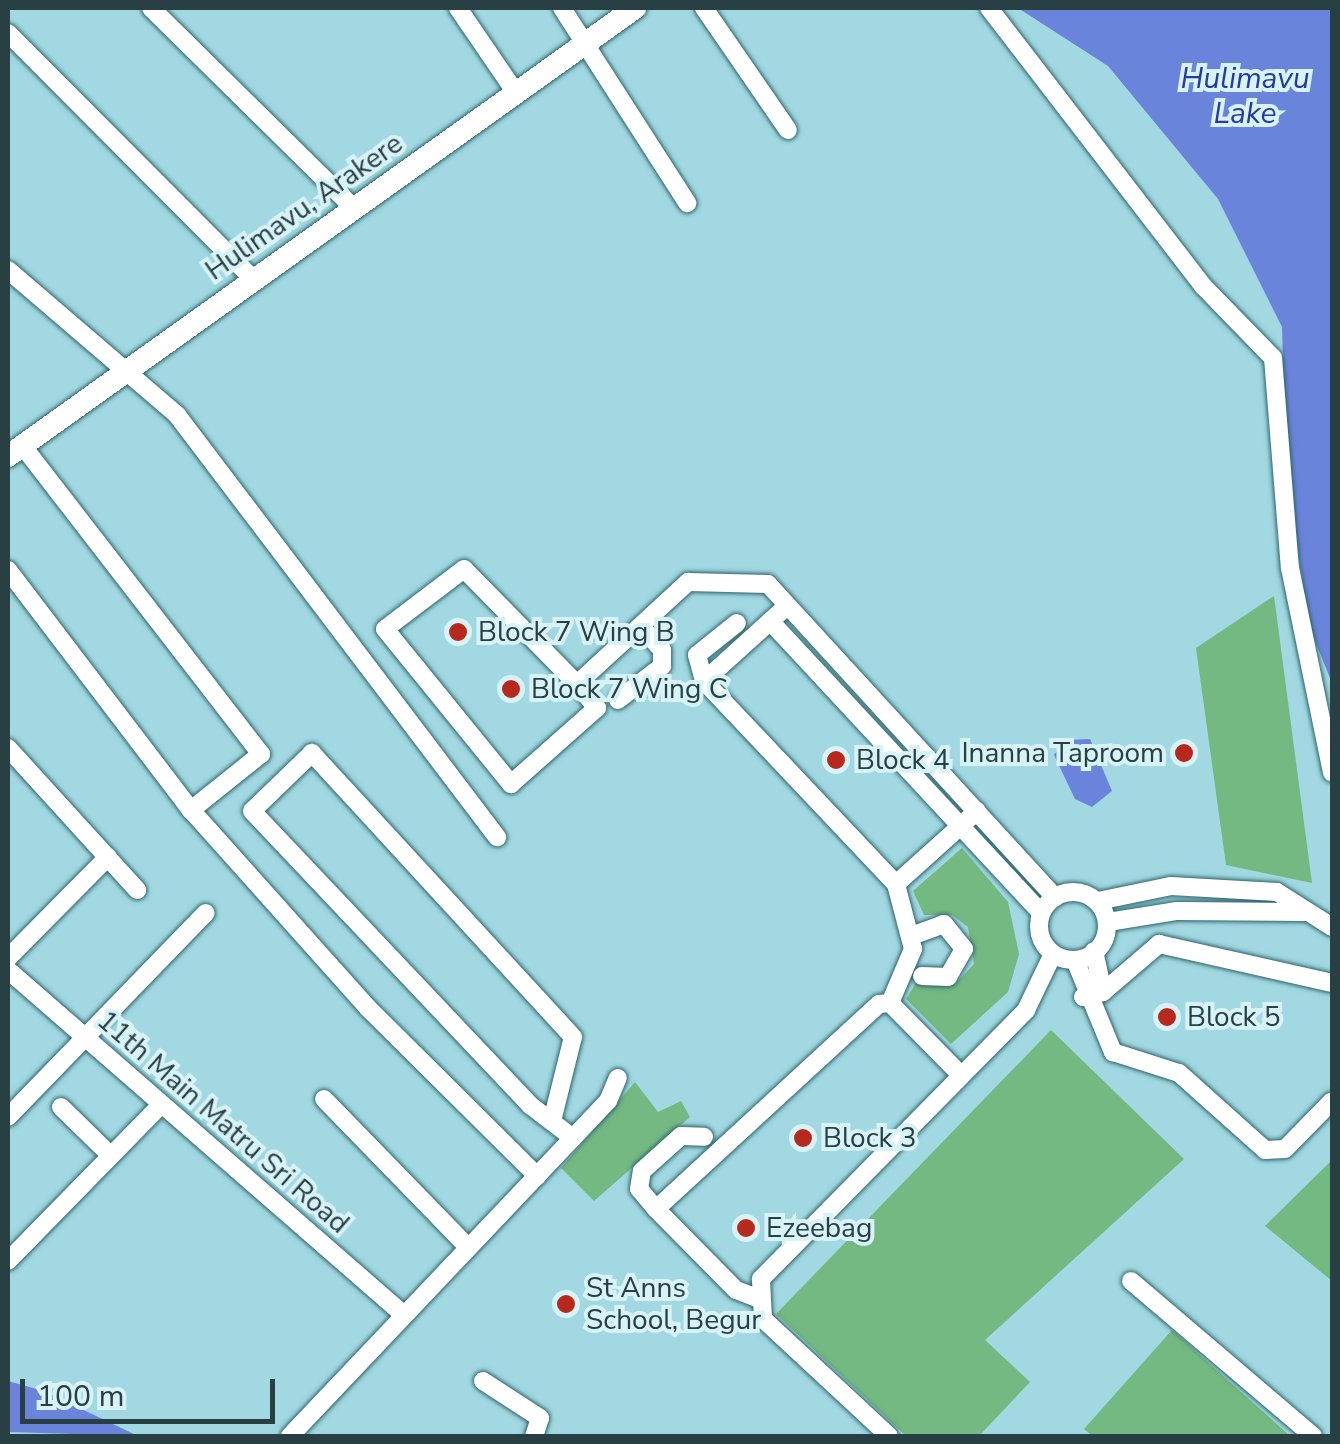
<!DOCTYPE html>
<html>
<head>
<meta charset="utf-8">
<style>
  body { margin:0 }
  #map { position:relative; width:1340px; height:1444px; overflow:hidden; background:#a1d8e2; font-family:"Nunito Sans",sans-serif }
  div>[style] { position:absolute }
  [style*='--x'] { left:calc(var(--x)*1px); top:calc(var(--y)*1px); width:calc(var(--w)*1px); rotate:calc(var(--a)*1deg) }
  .green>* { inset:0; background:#74b882 }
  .water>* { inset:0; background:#6b84db }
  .roads { filter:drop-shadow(0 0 2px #2e646c) drop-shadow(0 0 2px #2e646c) }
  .street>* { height:18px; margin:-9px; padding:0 9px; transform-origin:9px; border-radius:9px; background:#fff }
  .street>.ring { margin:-9px; padding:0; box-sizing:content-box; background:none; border:18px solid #fff; border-radius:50% }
  .secondary>* { height:22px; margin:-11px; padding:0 11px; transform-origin:11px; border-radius:11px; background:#fff }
  .dots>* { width:28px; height:28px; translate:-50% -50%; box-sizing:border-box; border:5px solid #d8f3f8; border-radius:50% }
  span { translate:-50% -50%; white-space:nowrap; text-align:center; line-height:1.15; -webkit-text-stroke:8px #d8f3f8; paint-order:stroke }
  .street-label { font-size:28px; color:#283f43 }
  .poi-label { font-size:28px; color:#283f43 }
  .left { translate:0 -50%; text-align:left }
  .right { translate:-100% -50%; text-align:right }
  .water-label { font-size:30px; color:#283a9e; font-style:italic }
  .frame { position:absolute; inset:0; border:10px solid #283f43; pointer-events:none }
  .scale { position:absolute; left:20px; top:1379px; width:255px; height:45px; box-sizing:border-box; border:5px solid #283f43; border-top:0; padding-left:12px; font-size:30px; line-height:35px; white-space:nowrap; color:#283f43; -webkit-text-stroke:8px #d8f3f8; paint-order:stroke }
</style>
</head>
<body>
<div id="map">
  <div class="green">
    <div style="clip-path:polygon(1274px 596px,1312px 883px,1226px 865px,1196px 648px)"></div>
    <div style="clip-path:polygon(962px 848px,1008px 902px,1019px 954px,1008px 992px,951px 1044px,906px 999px,916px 983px,954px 985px,974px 964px,968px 927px,952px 915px,924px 915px,913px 891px)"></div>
    <div style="clip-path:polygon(1051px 1030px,1184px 1159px,985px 1340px,1030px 1382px,979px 1436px,906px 1436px,776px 1314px)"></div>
    <div style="clip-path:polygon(635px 1082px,658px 1112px,681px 1101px,690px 1117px,594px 1201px,561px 1168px)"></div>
    <div style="clip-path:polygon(1332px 1160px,1332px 1281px,1265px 1226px)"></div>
    <div style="clip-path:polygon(1172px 1330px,1290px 1436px,1092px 1436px,1084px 1429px)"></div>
  </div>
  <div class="water">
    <div style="clip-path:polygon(1018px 8px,1332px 8px,1332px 683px,1309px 626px,1286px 471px,1282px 327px,1218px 199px,1108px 66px)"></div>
    <div style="clip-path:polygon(1090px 739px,1112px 791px,1092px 807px,1075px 799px,1054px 755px,1066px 740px)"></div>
    <div style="clip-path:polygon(8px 1381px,44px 1391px,138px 1436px,8px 1432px)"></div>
  </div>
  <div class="roads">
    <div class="street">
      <div style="--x:151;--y:8;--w:286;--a:44.6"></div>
      <div style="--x:458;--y:8;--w:103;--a:55.7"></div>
      <div style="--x:562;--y:8;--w:232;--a:57.3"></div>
      <div style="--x:704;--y:8;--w:148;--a:55.5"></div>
      <div style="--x:989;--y:8;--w:351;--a:52.4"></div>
      <div style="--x:1203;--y:286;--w:100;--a:45.8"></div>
      <div style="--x:1273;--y:358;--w:211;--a:85.4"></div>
      <div style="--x:1290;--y:568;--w:209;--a:78.4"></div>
      <div style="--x:8;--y:33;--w:347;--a:45.1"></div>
      <div style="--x:8;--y:270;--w:223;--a:40.6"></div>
      <div style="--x:177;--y:415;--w:530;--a:52.83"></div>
      <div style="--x:22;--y:445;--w:391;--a:52.3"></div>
      <div style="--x:261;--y:754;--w:90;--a:141.3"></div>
      <div style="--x:8;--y:570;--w:302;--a:52.7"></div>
      <div style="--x:191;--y:810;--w:264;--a:48.2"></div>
      <div style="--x:367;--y:1007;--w:240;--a:44.8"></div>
      <div style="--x:787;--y:606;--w:112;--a:137.9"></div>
      <div style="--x:704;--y:681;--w:279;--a:46.6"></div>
      <div style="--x:896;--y:884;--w:109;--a:-42"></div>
      <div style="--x:770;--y:621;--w:398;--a:47.1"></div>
      <div style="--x:704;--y:681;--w:27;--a:-105"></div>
      <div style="--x:697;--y:655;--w:51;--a:-38.7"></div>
      <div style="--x:577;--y:684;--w:161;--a:-134.5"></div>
      <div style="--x:464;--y:569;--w:99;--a:142.8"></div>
      <div style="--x:385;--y:629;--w:200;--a:50.9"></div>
      <div style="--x:511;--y:784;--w:115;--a:-41.5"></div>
      <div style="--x:597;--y:708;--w:31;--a:-130"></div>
      <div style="--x:577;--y:684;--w:151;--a:-42.6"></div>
      <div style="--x:688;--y:582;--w:80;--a:1.4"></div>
      <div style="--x:768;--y:584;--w:425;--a:47.5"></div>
      <div style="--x:618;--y:700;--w:56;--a:-37.7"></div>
      <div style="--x:662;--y:666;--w:16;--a:-90"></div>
      <div style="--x:662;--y:650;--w:31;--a:-132"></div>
      <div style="--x:8;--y:748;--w:192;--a:47.7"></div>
      <div class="ring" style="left:1039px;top:892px;width:50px;height:50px"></div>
      <div style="--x:1098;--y:901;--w:75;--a:-11.6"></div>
      <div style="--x:1171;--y:886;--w:106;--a:3.2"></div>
      <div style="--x:1277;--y:892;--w:65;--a:32.5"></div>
      <div style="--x:1108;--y:922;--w:70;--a:-9.1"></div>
      <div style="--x:1177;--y:911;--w:127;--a:0.5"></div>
      <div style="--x:914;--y:935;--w:32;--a:-20"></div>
      <div style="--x:944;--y:924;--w:32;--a:51"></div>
      <div style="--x:964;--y:949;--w:32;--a:120"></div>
      <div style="--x:948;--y:977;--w:26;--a:-178"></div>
      <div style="--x:1094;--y:951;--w:42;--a:77.6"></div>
      <div style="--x:8;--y:958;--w:142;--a:-45.3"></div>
      <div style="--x:1075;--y:960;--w:100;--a:67.6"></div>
      <div style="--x:1113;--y:1052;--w:69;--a:17.7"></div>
      <div style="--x:1179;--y:1073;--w:115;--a:41.8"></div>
      <div style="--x:1265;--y:1150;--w:20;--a:-3"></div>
      <div style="--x:1285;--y:1149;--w:67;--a:-45.6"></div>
      <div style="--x:8;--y:970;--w:525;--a:41.06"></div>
      <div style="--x:1083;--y:997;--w:21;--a:-14"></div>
      <div style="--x:1103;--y:992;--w:74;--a:-40.6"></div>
      <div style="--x:1159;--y:944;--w:177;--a:12.7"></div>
      <div style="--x:890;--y:1003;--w:59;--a:-66.9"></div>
      <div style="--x:913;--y:949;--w:67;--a:-104.7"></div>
      <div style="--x:324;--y:1099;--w:205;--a:45.8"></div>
      <div style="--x:61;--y:1107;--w:66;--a:44.4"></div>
      <div style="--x:8;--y:1117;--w:284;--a:-45.9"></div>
      <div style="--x:553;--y:1117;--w:82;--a:-76"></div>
      <div style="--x:573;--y:1037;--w:386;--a:-132.6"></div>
      <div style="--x:312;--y:753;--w:83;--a:136"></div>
      <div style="--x:252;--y:811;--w:405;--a:46.6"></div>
      <div style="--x:530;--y:1105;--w:54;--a:37.5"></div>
      <div style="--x:656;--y:1209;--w:26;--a:-130"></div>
      <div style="--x:639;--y:1189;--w:18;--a:-81"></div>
      <div style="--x:642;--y:1171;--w:52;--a:-41.9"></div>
      <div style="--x:681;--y:1136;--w:23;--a:2"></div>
      <div style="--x:8;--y:1261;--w:219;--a:-45.6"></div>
      <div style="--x:1131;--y:1281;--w:239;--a:40.4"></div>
      <div style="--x:757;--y:1298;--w:22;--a:-159"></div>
      <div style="--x:736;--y:1290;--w:114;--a:-134.6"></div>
      <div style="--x:656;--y:1209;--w:303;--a:-42.6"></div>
      <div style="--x:879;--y:1004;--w:11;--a:-5"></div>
      <div style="--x:890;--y:1003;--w:101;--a:45.4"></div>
      <div style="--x:483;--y:1381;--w:68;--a:33"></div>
      <div style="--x:540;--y:1418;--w:19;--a:108"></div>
      <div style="--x:290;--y:1436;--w:462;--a:-46.5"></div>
      <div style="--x:608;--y:1101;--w:25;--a:-67"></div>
      <div style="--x:889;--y:1436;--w:172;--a:-137.1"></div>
      <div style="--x:763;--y:1319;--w:40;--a:-92.9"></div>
      <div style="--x:761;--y:1279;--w:378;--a:-45.4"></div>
      <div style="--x:1026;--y:1010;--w:62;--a:-64.3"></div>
    </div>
    <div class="secondary">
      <div style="--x:8;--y:456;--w:771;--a:-35.55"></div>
    </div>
  </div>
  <div class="dots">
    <div style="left:458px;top:632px;background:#b7291d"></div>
    <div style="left:511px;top:689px;background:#b7291d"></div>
    <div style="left:1184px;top:753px;background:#b7291d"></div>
    <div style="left:836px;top:760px;background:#b7291d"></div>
    <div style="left:1167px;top:1017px;background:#b7291d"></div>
    <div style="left:803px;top:1138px;background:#b7291d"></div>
    <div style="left:746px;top:1228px;background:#b7291d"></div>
    <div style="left:566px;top:1304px;background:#b7291d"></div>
  </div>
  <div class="street-label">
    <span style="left:304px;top:207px;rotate:-35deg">Hulimavu, Arakere</span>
    <span style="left:223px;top:1122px;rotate:41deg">11th Main Matru Sri Road</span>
  </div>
  <div class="poi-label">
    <span class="left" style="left:478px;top:632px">Block 7 Wing B</span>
    <span class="left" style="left:531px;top:689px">Block 7 Wing C</span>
    <span class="right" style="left:1164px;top:753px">Inanna Taproom</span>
    <span class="left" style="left:856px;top:760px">Block 4</span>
    <span class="left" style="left:1187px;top:1017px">Block 5</span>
    <span class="left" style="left:823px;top:1138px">Block 3</span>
    <span class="left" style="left:766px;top:1228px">Ezeebag</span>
    <span class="left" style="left:586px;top:1304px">St Anns<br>School, Begur</span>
  </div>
  <div class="water-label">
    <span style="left:1245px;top:96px">Hulimavu<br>Lake</span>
  </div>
  <div class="frame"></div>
  <div class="scale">100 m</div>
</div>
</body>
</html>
